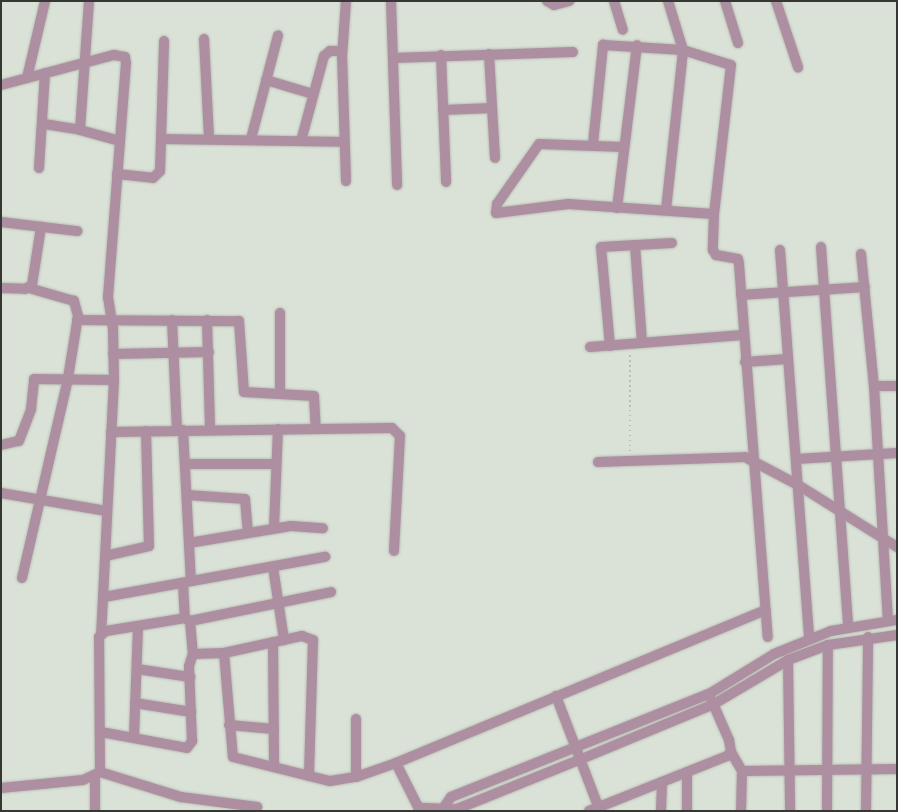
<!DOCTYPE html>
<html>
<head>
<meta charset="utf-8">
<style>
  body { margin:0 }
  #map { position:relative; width:898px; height:812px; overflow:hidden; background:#dae1d6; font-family:Quicksand,sans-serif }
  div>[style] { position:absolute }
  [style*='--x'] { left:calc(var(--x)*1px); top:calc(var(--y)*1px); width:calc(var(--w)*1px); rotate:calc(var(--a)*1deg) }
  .path>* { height:1px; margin-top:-0.5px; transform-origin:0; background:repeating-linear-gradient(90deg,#979c94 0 1px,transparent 0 5px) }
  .roads { filter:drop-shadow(0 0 1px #b9bfb5) drop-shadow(0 0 1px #b9bfb5) }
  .minor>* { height:10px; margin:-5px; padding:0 5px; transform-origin:5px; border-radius:5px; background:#ad8fa1 }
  span { translate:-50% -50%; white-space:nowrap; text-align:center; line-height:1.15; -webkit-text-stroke:5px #fff; paint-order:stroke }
  .frame { position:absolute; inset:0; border:2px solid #353733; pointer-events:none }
</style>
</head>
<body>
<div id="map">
  <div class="path">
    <div style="--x:630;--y:451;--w:99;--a:-90"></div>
  </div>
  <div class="roads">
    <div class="minor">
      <div style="--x:89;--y:1;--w:129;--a:94"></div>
      <div style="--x:80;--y:130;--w:41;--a:15.4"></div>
      <div style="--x:391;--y:1;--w:184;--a:88.1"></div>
      <div style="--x:547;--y:1;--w:8;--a:30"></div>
      <div style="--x:554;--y:5;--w:16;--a:-15"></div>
      <div style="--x:614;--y:1;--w:30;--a:73"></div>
      <div style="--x:725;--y:1;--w:44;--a:72.8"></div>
      <div style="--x:776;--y:1;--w:70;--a:71.6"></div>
      <div style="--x:204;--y:39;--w:99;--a:87.1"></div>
      <div style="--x:489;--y:54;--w:104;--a:86.7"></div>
      <div style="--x:441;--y:55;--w:127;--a:87.7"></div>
      <div style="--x:393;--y:58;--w:180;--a:-1.9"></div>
      <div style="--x:27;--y:78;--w:79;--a:-76.8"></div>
      <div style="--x:266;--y:80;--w:49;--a:16.6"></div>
      <div style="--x:1;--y:85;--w:117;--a:-14.9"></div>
      <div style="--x:114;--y:55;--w:11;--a:10"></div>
      <div style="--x:125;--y:57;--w:6;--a:81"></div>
      <div style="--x:126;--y:63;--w:235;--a:94.4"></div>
      <div style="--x:108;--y:297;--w:31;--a:81"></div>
      <div style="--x:113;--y:328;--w:52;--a:88.9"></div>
      <div style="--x:114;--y:380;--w:253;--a:92.9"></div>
      <div style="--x:443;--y:110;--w:49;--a:-2.3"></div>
      <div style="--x:44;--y:124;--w:36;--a:9"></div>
      <div style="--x:161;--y:139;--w:183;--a:0.9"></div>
      <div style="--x:251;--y:139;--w:107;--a:-75.4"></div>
      <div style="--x:301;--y:141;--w:88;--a:-74.9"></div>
      <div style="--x:324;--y:56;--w:8;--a:-40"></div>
      <div style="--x:330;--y:51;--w:12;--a:0"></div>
      <div style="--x:593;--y:144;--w:100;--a:-84.2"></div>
      <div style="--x:603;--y:45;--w:80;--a:3.6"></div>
      <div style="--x:683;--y:50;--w:50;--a:17.4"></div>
      <div style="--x:731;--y:65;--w:150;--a:96.5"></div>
      <div style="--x:714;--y:214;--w:36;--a:92"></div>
      <div style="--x:713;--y:250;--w:6;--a:59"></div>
      <div style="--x:716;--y:255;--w:22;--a:10"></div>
      <div style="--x:738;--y:259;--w:5;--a:79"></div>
      <div style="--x:739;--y:264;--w:374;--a:85.6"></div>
      <div style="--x:623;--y:147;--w:84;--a:-178"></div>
      <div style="--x:539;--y:144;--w:73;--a:125"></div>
      <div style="--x:497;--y:204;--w:9;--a:96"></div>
      <div style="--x:496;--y:213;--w:73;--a:-7.1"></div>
      <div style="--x:568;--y:204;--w:146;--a:3.9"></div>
      <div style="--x:39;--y:168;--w:95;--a:-86.4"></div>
      <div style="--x:117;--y:174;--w:36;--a:6"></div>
      <div style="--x:153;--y:178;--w:10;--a:-45"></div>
      <div style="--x:160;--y:171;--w:130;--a:-88.2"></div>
      <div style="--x:346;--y:181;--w:124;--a:-91.8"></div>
      <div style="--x:342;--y:57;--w:56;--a:-85.9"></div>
      <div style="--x:617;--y:208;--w:164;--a:-83"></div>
      <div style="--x:666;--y:210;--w:161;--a:-83.9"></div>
      <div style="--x:683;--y:50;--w:51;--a:-107"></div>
      <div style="--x:1;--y:222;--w:77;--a:6.8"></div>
      <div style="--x:635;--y:245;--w:98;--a:85.9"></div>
      <div style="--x:821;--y:247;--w:382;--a:85.9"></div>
      <div style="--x:780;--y:250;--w:390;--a:85.7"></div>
      <div style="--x:861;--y:254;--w:133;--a:84.4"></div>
      <div style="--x:874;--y:386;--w:235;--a:86.6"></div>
      <div style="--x:1;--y:288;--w:24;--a:2"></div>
      <div style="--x:25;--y:289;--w:8;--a:-30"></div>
      <div style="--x:32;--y:285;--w:59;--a:-81.2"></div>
      <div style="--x:741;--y:295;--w:124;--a:-3.7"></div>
      <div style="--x:280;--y:313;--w:81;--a:90"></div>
      <div style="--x:77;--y:320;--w:162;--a:0.4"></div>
      <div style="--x:239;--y:321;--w:71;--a:86"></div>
      <div style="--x:244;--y:392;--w:70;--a:3.3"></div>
      <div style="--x:314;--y:396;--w:33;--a:87"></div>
      <div style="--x:172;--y:320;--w:110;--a:87.4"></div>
      <div style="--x:207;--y:320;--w:110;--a:88.4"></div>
      <div style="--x:610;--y:346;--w:99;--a:-95.2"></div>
      <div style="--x:601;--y:247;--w:71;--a:-3.2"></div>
      <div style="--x:590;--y:347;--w:153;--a:-4.5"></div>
      <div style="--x:113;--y:354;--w:96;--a:-1.2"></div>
      <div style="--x:745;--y:362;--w:43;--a:-4"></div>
      <div style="--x:874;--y:386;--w:23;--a:0"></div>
      <div style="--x:183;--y:430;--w:151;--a:87"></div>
      <div style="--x:111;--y:432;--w:281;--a:-0.8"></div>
      <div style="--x:392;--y:428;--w:11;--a:45"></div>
      <div style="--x:400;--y:436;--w:115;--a:93"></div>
      <div style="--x:1;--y:445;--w:18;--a:-13"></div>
      <div style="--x:19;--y:441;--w:34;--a:-69"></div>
      <div style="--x:31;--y:409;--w:30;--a:-84"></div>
      <div style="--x:34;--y:379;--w:80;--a:0.7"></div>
      <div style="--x:796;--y:459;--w:101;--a:-3.4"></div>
      <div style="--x:598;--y:462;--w:147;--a:-1.9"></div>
      <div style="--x:745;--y:457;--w:60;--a:27.8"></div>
      <div style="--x:798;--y:485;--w:117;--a:32.1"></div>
      <div style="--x:185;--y:464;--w:91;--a:0"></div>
      <div style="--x:1;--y:493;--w:107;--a:9.7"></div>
      <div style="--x:187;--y:495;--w:58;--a:3.9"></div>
      <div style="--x:245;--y:499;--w:33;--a:85"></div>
      <div style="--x:274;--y:528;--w:99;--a:-87.7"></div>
      <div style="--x:189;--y:543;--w:103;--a:-9.5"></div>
      <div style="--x:291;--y:526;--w:32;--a:4"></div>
      <div style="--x:105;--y:556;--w:45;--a:-12.8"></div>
      <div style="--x:149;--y:546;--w:115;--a:-91.5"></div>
      <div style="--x:273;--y:567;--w:74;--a:81.4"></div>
      <div style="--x:22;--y:578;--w:205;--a:-77"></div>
      <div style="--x:68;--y:378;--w:63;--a:-80.8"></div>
      <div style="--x:78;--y:316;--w:16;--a:-105"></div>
      <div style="--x:74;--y:301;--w:47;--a:-163.9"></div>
      <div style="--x:183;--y:583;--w:35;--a:87"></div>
      <div style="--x:104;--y:597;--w:225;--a:-10.3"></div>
      <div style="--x:190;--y:621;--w:144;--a:-11.6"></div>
      <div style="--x:273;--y:642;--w:125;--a:89.5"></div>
      <div style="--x:224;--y:653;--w:80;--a:-12.3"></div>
      <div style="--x:302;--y:636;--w:12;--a:20"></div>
      <div style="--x:313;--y:640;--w:136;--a:91.7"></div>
      <div style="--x:788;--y:660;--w:151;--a:89.2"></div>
      <div style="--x:137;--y:669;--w:54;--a:8.6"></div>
      <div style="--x:556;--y:696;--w:123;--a:69.1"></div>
      <div style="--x:135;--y:703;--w:57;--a:9.1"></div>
      <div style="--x:356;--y:719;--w:58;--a:90"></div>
      <div style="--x:229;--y:725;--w:45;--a:5.1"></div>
      <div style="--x:101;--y:732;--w:87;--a:10.5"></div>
      <div style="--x:187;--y:748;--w:9;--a:-54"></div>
      <div style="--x:192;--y:741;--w:75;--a:-92.3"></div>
      <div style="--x:189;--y:666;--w:13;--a:-72"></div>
      <div style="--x:134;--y:736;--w:110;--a:-87.9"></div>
      <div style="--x:731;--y:752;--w:22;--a:60"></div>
      <div style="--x:742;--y:771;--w:40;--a:91.4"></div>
      <div style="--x:396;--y:763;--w:400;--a:-22.5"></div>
      <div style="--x:742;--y:771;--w:155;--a:-0.7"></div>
      <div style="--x:100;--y:772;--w:85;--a:17.2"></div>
      <div style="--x:181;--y:797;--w:77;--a:7.5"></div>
      <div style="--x:687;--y:772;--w:39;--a:90"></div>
      <div style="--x:1;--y:788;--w:82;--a:-5.6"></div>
      <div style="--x:83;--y:780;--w:19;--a:-25"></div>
      <div style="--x:100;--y:772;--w:135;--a:-90.4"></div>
      <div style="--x:99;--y:637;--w:9;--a:-41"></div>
      <div style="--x:106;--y:631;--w:80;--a:-9.3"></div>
      <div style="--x:185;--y:618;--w:6;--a:31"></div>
      <div style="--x:190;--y:621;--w:33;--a:85"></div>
      <div style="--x:193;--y:654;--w:31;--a:-2"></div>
      <div style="--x:224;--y:653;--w:104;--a:85.1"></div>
      <div style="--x:233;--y:757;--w:100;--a:13.9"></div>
      <div style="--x:330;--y:781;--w:26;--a:-9"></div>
      <div style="--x:356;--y:777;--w:42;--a:-19.3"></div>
      <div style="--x:396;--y:763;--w:49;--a:63.4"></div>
      <div style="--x:418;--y:807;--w:5;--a:11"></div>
      <div style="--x:423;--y:808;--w:34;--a:2"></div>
      <div style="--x:457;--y:809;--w:131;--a:-21.9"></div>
      <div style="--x:579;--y:760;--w:146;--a:-22.5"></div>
      <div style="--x:714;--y:704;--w:86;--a:-30.7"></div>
      <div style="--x:788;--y:660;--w:43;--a:-20.6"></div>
      <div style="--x:828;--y:645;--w:70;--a:-8.2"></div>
      <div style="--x:444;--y:807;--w:12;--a:-55"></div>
      <div style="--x:451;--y:797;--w:278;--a:-21.8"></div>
      <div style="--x:709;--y:694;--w:76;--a:-31.6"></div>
      <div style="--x:774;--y:654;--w:61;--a:-22"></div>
      <div style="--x:831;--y:631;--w:67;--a:-9.5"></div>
      <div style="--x:95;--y:811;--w:34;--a:-90"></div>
      <div style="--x:589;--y:811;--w:149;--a:-21.7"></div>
      <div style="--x:727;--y:756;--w:6;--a:-45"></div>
      <div style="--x:731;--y:752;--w:12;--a:-99"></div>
      <div style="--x:729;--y:740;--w:45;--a:-113.7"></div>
      <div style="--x:661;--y:811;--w:29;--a:-88"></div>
      <div style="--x:827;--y:811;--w:166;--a:-89.7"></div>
      <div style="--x:866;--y:811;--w:174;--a:-89.3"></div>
    </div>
  </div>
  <div class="frame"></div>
</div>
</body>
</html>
